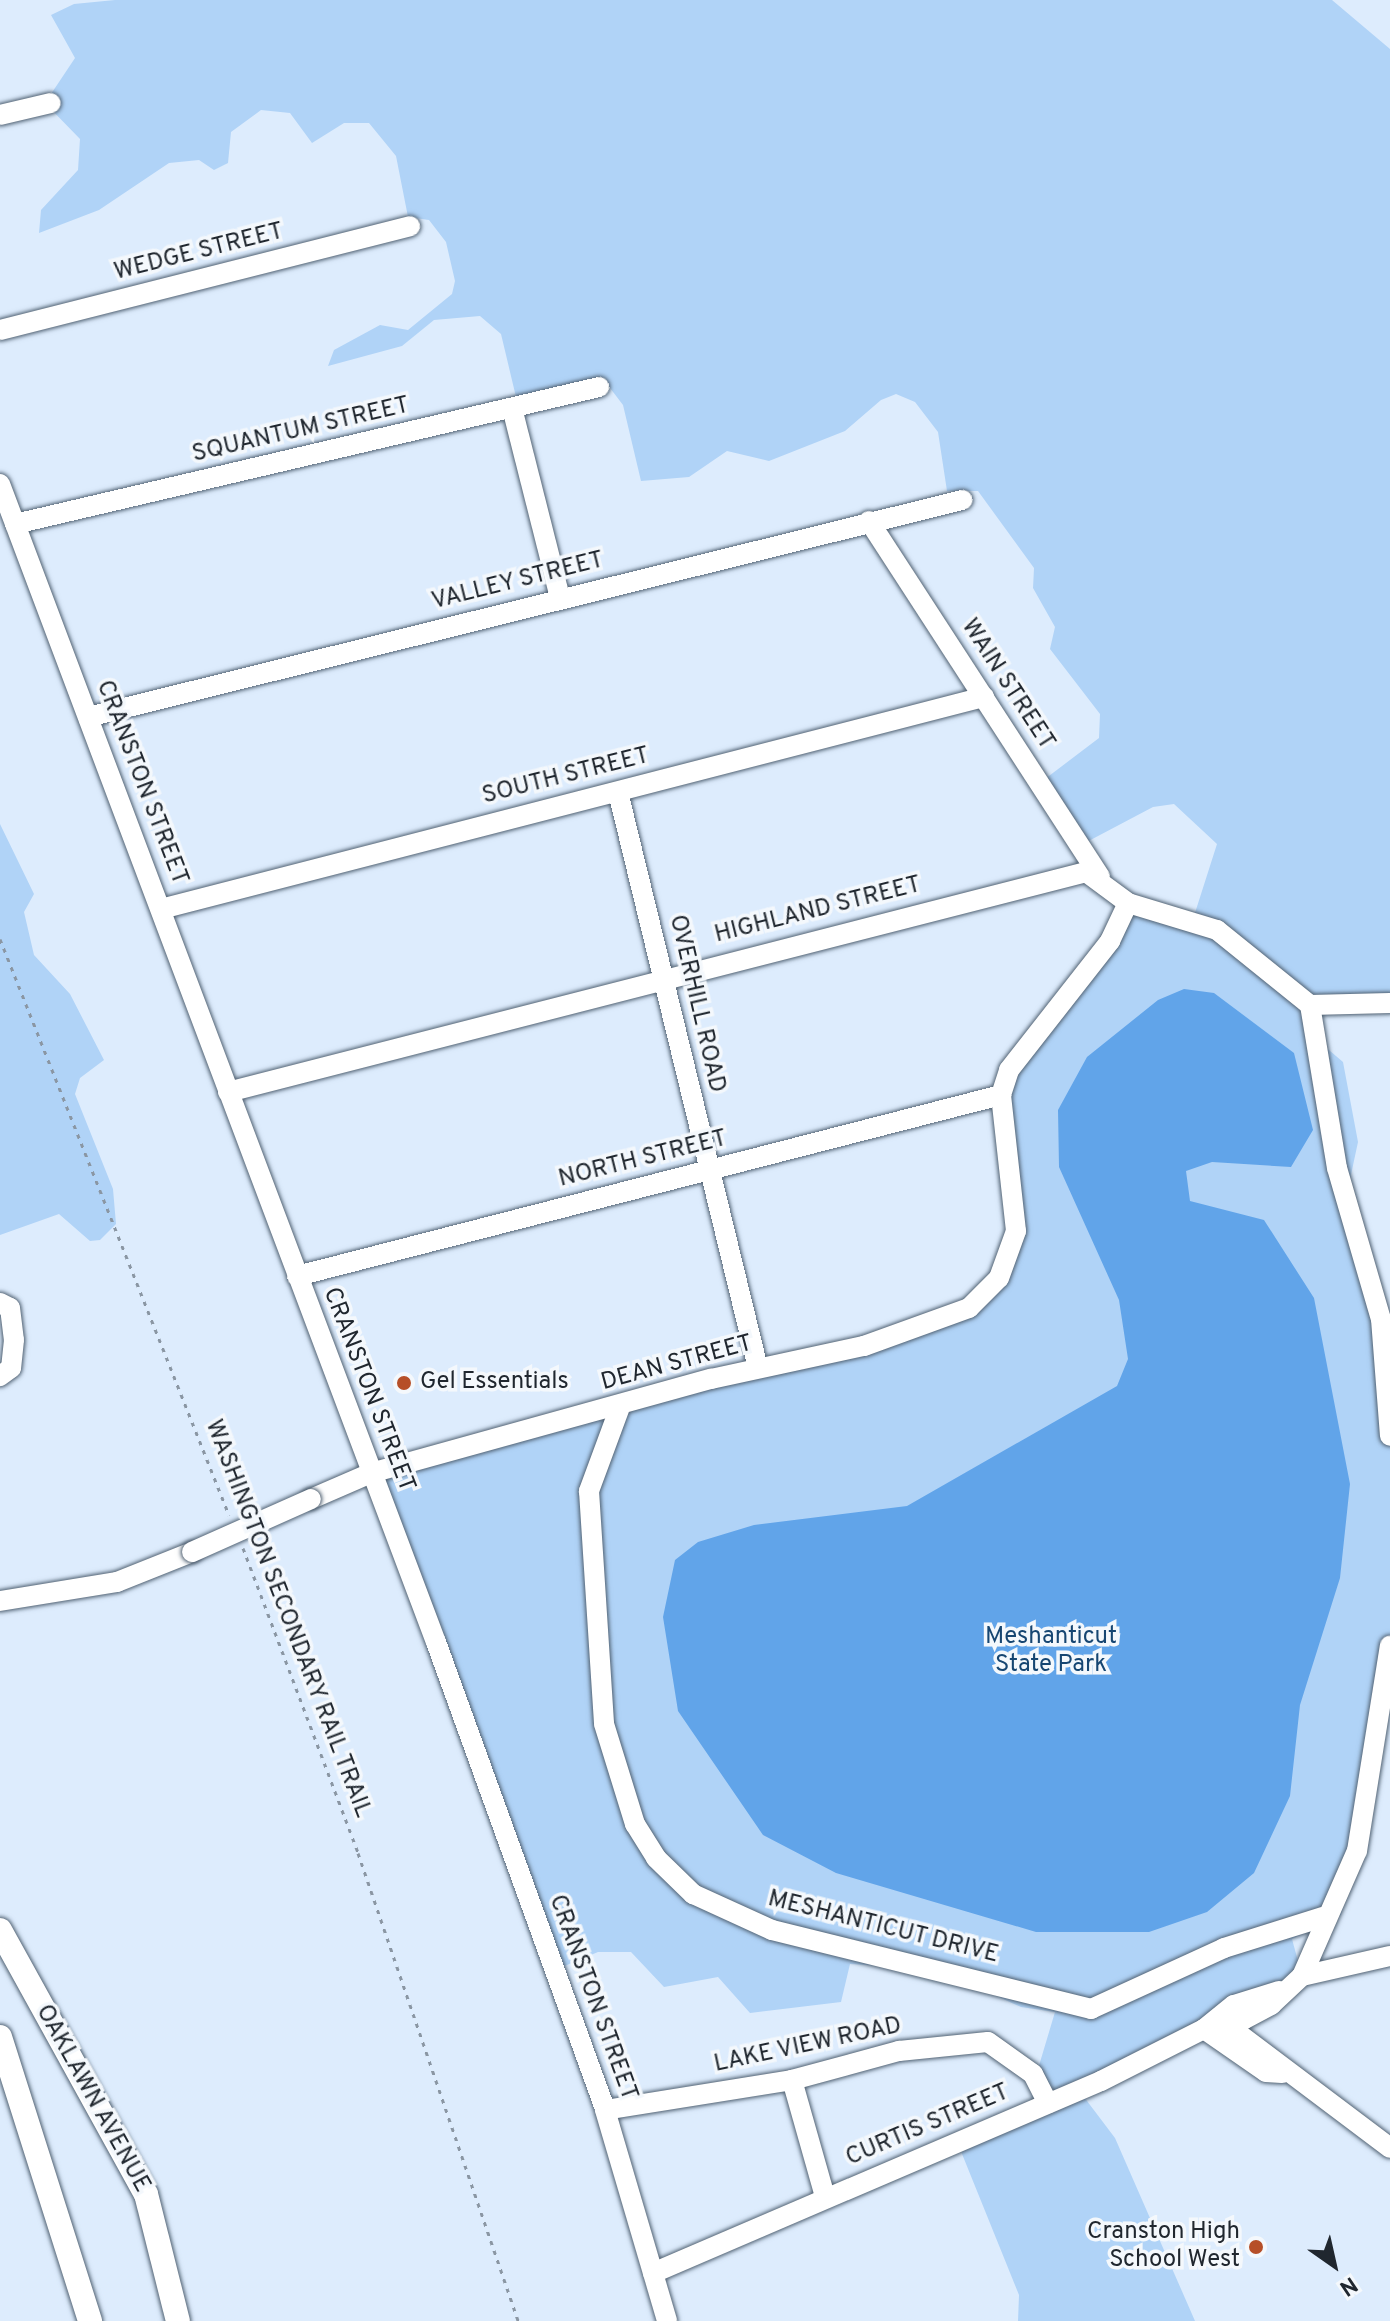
<!DOCTYPE html>
<html>
<head>
<meta charset="utf-8">
<style>
  body { margin:0 }
  #map { position:relative; width:1390px; height:2321px; overflow:hidden; background:#ddecfd; font-family:Overpass,sans-serif }
  div>[style] { position:absolute }
  [style*='--x'] { left:calc(var(--x)*1px); top:calc(var(--y)*1px); width:calc(var(--w)*1px); rotate:calc(var(--a)*1deg) }
  .green>* { inset:0; background:#b0d3f7 }
  .water>* { inset:0; background:#61a4e9 }
  .path>* { height:3px; margin-top:-1.5px; transform-origin:0; background:repeating-linear-gradient(90deg,#8a96a3 0 4px,transparent 0 10px) }
  .roads { filter:drop-shadow(0 0 2px #516273) drop-shadow(0 0 2px #516273) }
  .minor>* { height:20px; margin:-10px; padding:0 10px; transform-origin:10px; border-radius:10px; background:#fff }
  .major>* { height:24px; margin:-12px; padding:0 12px; transform-origin:12px; border-radius:12px; background:#fff }
  .bridges { filter:drop-shadow(0 0 2px #516273) drop-shadow(0 0 2px #516273) }
  .minor-bridge>* { height:20px; margin:-10px; padding:0 10px; transform-origin:10px; border-radius:10px; background:#fff }
  .dots>* { width:22px; height:22px; translate:-50% -50%; box-sizing:border-box; border:4px solid #f4f8fc; border-radius:50% }
  span { translate:-50% -50%; white-space:nowrap; text-align:center; line-height:1.15; -webkit-text-stroke:7px #f4f8fc; paint-order:stroke }
  .street-label { font-size:24px; color:#20272f }
  .poi-label { font-size:24px; color:#20272f }
  .left { translate:0 -50%; text-align:left }
  .right { translate:-100% -50%; text-align:right }
  .park-label { font-size:24px; color:#164672 }
  .north { position:absolute; left:1294px; top:2225px; width:80px; height:80px; -webkit-text-stroke:6px #f4f8fc; paint-order:stroke; rotate:146deg; font-size:22px; font-weight:700; line-height:32px; text-align:center; color:#20272f }
  .north::after { content:''; display:block; margin:auto; width:28px; height:36px; background:#20272f; clip-path:polygon(50% 0,100% 100%,50% 72%,0 100%) }
</style>
</head>
<body>
<div id="map">
  <div class="green">
    <div style="clip-path:polygon(115px 0,1332px 0,1390px 49px,1390px 1003px,1316px 1008px,1316px 1039px,1343px 1062px,1358px 1142px,1349px 1184px,1390px 1430px,1390px 1641px,1371px 1790px,1341px 1915px,1292px 1939px,1302px 1976px,1081px 2093px,1115px 2138px,1195px 2321px,1018px 2321px,1019px 2295px,958px 2144px,1047px 2104px,1035px 2079px,1055px 2012px,1021px 2007px,937px 1969px,850px 1964px,841px 2002px,750px 2013px,718px 1977px,664px 1987px,631px 1952px,598px 1952px,555px 1970px,373px 1481px,967px 1311px,1013px 1250px,1005px 1089px,1128px 906px,1194px 916px,1217px 844px,1174px 804px,1153px 807px,1081px 845px,1041px 782px,1099px 738px,1100px 714px,1050px 649px,1055px 627px,1033px 588px,1034px 568px,978px 491px,947px 491px,938px 432px,915px 402px,896px 394px,881px 400px,845px 431px,769px 461px,727px 451px,689px 477px,641px 481px,623px 405px,607px 384px,516px 397px,501px 334px,480px 316px,434px 320px,402px 346px,328px 366px,334px 350px,380px 325px,408px 330px,452px 294px,455px 281px,446px 242px,429px 220px,408px 217px,396px 156px,369px 123px,344px 123px,312px 143px,290px 113px,261px 110px,231px 132px,228px 163px,214px 170px,199px 160px,169px 163px,99px 210px,39px 233px,41px 210px,78px 170px,80px 139px,45px 103px,75px 58px,51px 15px,74px 4px)"></div>
    <div style="clip-path:polygon(0 824px,34px 894px,24px 912px,34px 955px,70px 994px,104px 1060px,80px 1078px,75px 1094px,113px 1189px,116px 1224px,100px 1240px,90px 1241px,59px 1214px,0 1235px)"></div>
  </div>
  <div class="water">
    <div style="clip-path:polygon(1184px 989px,1214px 993px,1294px 1053px,1313px 1130px,1291px 1167px,1212px 1162px,1186px 1171px,1190px 1201px,1264px 1220px,1314px 1298px,1350px 1484px,1340px 1578px,1300px 1705px,1290px 1796px,1254px 1873px,1207px 1912px,1149px 1932px,1036px 1932px,836px 1873px,763px 1835px,678px 1711px,663px 1617px,675px 1560px,698px 1542px,754px 1525px,907px 1506px,1117px 1386px,1128px 1359px,1119px 1300px,1059px 1167px,1058px 1110px,1087px 1057px,1158px 1000px)"></div>
  </div>
  <div class="path">
    <div style="--x:0;--y:939;--w:620;--a:68.32"></div>
    <div style="--x:243;--y:1548;--w:326;--a:69.3"></div>
    <div style="--x:358;--y:1853;--w:495;--a:71.1"></div>
  </div>
  <div class="roads">
    <div class="minor">
      <div style="--x:0;--y:115;--w:52;--a:-13.2"></div>
      <div style="--x:0;--y:330;--w:423;--a:-14.2"></div>
      <div style="--x:512;--y:408;--w:196;--a:75.8"></div>
      <div style="--x:0;--y:484;--w:1237;--a:69.37"></div>
      <div style="--x:436;--y:1642;--w:498;--a:70.1"></div>
      <div style="--x:605;--y:2110;--w:220;--a:73.6"></div>
      <div style="--x:869;--y:521;--w:424;--a:57"></div>
      <div style="--x:15;--y:524;--w:600;--a:-13.2"></div>
      <div style="--x:88;--y:717;--w:901;--a:-13.94"></div>
      <div style="--x:618;--y:792;--w:593;--a:76.34"></div>
      <div style="--x:161;--y:909;--w:850;--a:-14.45"></div>
      <div style="--x:1310;--y:1005;--w:165;--a:80.6"></div>
      <div style="--x:1337;--y:1168;--w:157;--a:73.8"></div>
      <div style="--x:1381;--y:1319;--w:117;--a:85.6"></div>
      <div style="--x:228;--y:1092;--w:886;--a:-14.38"></div>
      <div style="--x:1086;--y:872;--w:52;--a:36.4"></div>
      <div style="--x:1128;--y:903;--w:93;--a:16.9"></div>
      <div style="--x:1217;--y:930;--w:119;--a:38.9"></div>
      <div style="--x:1310;--y:1005;--w:80;--a:-1.4"></div>
      <div style="--x:297;--y:1276;--w:727;--a:-14.42"></div>
      <div style="--x:0;--y:1303;--w:11;--a:27"></div>
      <div style="--x:10;--y:1308;--w:32;--a:83"></div>
      <div style="--x:14;--y:1340;--w:28;--a:96"></div>
      <div style="--x:11;--y:1368;--w:14;--a:144"></div>
      <div style="--x:620;--y:1407;--w:90;--a:110.3"></div>
      <div style="--x:589;--y:1491;--w:233;--a:86.3"></div>
      <div style="--x:604;--y:1724;--w:105;--a:72.8"></div>
      <div style="--x:635;--y:1824;--w:40;--a:58"></div>
      <div style="--x:656;--y:1858;--w:52;--a:44.2"></div>
      <div style="--x:693;--y:1894;--w:87;--a:24.5"></div>
      <div style="--x:772;--y:1930;--w:329;--a:13.9"></div>
      <div style="--x:1091;--y:2009;--w:146;--a:-24.6"></div>
      <div style="--x:1224;--y:1948;--w:104;--a:-17.4"></div>
      <div style="--x:311;--y:1499;--w:65;--a:-23.4"></div>
      <div style="--x:371;--y:1473;--w:353;--a:-15.5"></div>
      <div style="--x:711;--y:1379;--w:157;--a:-12.2"></div>
      <div style="--x:864;--y:1346;--w:112;--a:-19.9"></div>
      <div style="--x:969;--y:1308;--w:42;--a:-45"></div>
      <div style="--x:999;--y:1278;--w:50;--a:-70.1"></div>
      <div style="--x:1016;--y:1231;--w:137;--a:-96.3"></div>
      <div style="--x:1001;--y:1095;--w:26;--a:-72"></div>
      <div style="--x:1009;--y:1070;--w:164;--a:-51.9"></div>
      <div style="--x:1110;--y:941;--w:42;--a:-64.7"></div>
      <div style="--x:0;--y:1601;--w:119;--a:-9.2"></div>
      <div style="--x:117;--y:1582;--w:81;--a:-21.8"></div>
      <div style="--x:1302;--y:1976;--w:137;--a:-66.3"></div>
      <div style="--x:1357;--y:1851;--w:208;--a:-80.9"></div>
      <div style="--x:1219;--y:2019;--w:214;--a:37"></div>
      <div style="--x:1219;--y:2019;--w:24;--a:2"></div>
      <div style="--x:1243;--y:2020;--w:32;--a:-28"></div>
      <div style="--x:1271;--y:2005;--w:42;--a:-43.1"></div>
      <div style="--x:1302;--y:1976;--w:90;--a:-12.8"></div>
      <div style="--x:1204;--y:2029;--w:75;--a:34.7"></div>
      <div style="--x:1266;--y:2072;--w:16;--a:4"></div>
      <div style="--x:792;--y:2080;--w:122;--a:74.2"></div>
      <div style="--x:605;--y:2110;--w:189;--a:-9.1"></div>
      <div style="--x:792;--y:2080;--w:111;--a:-15.2"></div>
      <div style="--x:899;--y:2051;--w:89;--a:-5.8"></div>
      <div style="--x:988;--y:2042;--w:55;--a:35.4"></div>
      <div style="--x:1033;--y:2074;--w:33;--a:63"></div>
      <div style="--x:653;--y:2273;--w:487;--a:-23.2"></div>
      <div style="--x:1101;--y:2081;--w:115;--a:-26.8"></div>
      <div style="--x:1204;--y:2029;--w:38;--a:-39"></div>
      <div style="--x:1234;--y:2005;--w:47;--a:-17.3"></div>
    </div>
    <div class="major">
      <div style="--x:0;--y:1930;--w:302;--a:61.1"></div>
      <div style="--x:146;--y:2194;--w:131;--a:75.9"></div>
      <div style="--x:0;--y:2037;--w:298;--a:72.4"></div>
    </div>
  </div>
  <div class="bridges">
    <div class="minor-bridge">
      <div style="--x:192;--y:1552;--w:130;--a:-24"></div>
    </div>
  </div>
  <div class="dots">
    <div style="left:404px;top:1383px;background:#b64f28"></div>
    <div style="left:1256px;top:2247px;background:#b64f28"></div>
  </div>
  <div class="street-label">
    <span style="left:199px;top:253px;rotate:-14deg">WEDGE STREET</span>
    <span style="left:301px;top:431px;rotate:-13deg">SQUANTUM STREET</span>
    <span style="left:518px;top:582px;rotate:-14deg">VALLEY STREET</span>
    <span style="left:1007px;top:685px;rotate:57deg">WAIN STREET</span>
    <span style="left:566px;top:777px;rotate:-14deg">SOUTH STREET</span>
    <span style="left:141px;top:783px;rotate:69deg">CRANSTON STREET</span>
    <span style="left:818px;top:911px;rotate:-14deg">HIGHLAND STREET</span>
    <span style="left:696px;top:1004px;rotate:77deg">OVERHILL ROAD</span>
    <span style="left:643px;top:1160px;rotate:-14deg">NORTH STREET</span>
    <span style="left:677px;top:1364px;rotate:-15deg">DEAN STREET</span>
    <span style="left:368px;top:1390px;rotate:69deg">CRANSTON STREET</span>
    <span style="left:287px;top:1619px;rotate:69deg">WASHINGTON SECONDARY RAIL TRAIL</span>
    <span style="left:883px;top:1928px;rotate:14deg">MESHANTICUT DRIVE</span>
    <span style="left:592px;top:1998px;rotate:70deg">CRANSTON STREET</span>
    <span style="left:808px;top:2046px;rotate:-12deg">LAKE VIEW ROAD</span>
    <span style="left:92px;top:2099px;rotate:61deg">OAKLAWN AVENUE</span>
    <span style="left:928px;top:2126px;rotate:-23deg">CURTIS STREET</span>
  </div>
  <div class="poi-label">
    <span class="left" style="left:420px;top:1383px">Gel Essentials</span>
    <span class="right" style="left:1240px;top:2247px">Cranston High<br>School West</span>
  </div>
  <div class="park-label">
    <span style="left:1051px;top:1652px">Meshanticut<br>State Park</span>
  </div>
  <div class="north">N</div>
</div>
</body>
</html>
